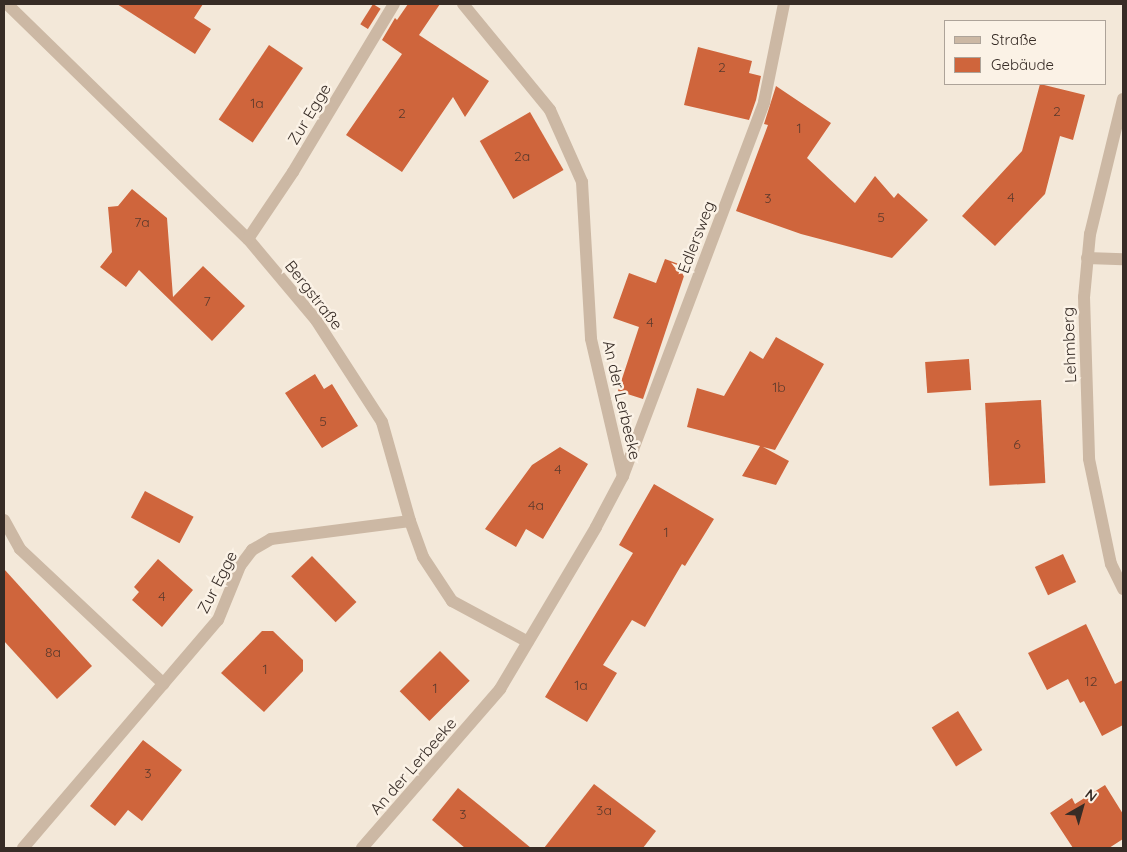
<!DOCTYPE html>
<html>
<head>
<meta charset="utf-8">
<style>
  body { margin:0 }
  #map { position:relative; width:1127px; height:852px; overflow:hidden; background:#f3e8d9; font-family:Quicksand,sans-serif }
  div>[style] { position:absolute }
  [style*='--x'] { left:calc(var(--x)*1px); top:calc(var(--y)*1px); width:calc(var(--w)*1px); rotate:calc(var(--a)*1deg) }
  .building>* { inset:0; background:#cf653c; transform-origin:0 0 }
  .service>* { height:12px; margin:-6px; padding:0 6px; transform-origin:6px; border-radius:6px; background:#ccb8a4 }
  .minor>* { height:12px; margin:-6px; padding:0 6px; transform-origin:6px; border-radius:6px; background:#ccb8a4 }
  span { translate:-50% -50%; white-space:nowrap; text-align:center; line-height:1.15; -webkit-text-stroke:5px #fbf2e6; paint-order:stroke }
  .number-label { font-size:14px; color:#5d3a2c }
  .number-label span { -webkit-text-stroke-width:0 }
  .street-label { font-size:16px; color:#372c26 }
  .frame { position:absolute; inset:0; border:5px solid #372c26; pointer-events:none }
  .legend { position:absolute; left:944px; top:20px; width:162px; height:65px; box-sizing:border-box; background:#fbf2e6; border:1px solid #ada399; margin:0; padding:6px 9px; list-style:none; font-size:15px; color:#372c26 }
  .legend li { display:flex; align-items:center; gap:10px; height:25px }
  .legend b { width:25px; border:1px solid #ada399 }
  .north { position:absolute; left:1057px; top:782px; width:50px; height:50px; -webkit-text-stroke:4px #fbf2e6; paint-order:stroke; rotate:38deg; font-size:14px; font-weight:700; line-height:20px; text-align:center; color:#372c26 }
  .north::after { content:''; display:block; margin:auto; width:18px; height:22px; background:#372c26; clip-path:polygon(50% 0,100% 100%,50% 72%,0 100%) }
</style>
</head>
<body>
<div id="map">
  <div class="building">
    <div style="clip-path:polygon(117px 4px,203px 4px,194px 18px,211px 29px,195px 54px)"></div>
    <div style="left:373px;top:4px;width:9px;height:24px;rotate:32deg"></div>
    <div style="clip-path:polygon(408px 4px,440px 4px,419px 35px,489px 81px,465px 117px,453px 97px,402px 172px,346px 135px,402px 54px,382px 40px,395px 18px,397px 20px)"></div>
    <div style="left:269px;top:45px;width:41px;height:90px;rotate:34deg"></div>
    <div style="clip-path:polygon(698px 47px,752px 61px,749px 73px,761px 76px,756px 100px,749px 120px,684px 105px)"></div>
    <div style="clip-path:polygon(1040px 84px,1085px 95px,1073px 140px,1060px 136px,1045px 194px,995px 246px,962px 216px,1022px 151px)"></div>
    <div style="clip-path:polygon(776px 86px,831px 123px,807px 158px,855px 203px,875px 176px,894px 198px,898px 193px,928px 220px,892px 258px,801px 234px,736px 211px,768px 125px,764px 124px)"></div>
    <div style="left:530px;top:112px;width:67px;height:58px;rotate:60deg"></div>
    <div style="clip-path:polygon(132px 189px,167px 218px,173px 297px,203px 266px,245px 306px,212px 341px,139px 270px,126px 287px,100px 267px,112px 252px,108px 207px,118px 206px)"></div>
    <div style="clip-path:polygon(665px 259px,687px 267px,643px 399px,618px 391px,639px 327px,613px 318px,629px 273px,656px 283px)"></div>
    <div style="clip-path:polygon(776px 337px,824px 364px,775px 450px,763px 447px,789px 461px,776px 485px,742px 476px,760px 446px,687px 427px,697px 388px,724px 396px,750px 351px,763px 359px)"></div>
    <div style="left:969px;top:359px;width:31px;height:44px;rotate:86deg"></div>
    <div style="clip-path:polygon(315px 374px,324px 389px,332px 384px,358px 426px,322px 448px,285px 393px)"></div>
    <div style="left:1041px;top:400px;width:83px;height:56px;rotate:87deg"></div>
    <div style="clip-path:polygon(560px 447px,588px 464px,543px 539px,526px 529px,516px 547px,485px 529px,532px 465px)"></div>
    <div style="clip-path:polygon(654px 484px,714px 519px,685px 566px,682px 564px,645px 627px,632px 620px,603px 665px,617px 673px,587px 722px,545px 697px,633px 553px,619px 545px)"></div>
    <div style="left:145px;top:491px;width:55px;height:30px;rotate:28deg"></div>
    <div style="left:1063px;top:554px;width:31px;height:31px;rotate:65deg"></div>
    <div style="left:312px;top:556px;width:64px;height:29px;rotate:46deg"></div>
    <div style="clip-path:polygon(158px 559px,193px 590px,162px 627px,132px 600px,139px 592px,134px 587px)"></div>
    <div style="clip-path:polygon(4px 569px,92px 666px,57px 699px,4px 641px)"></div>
    <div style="clip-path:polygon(1086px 624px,1115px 684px,1123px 680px,1123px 725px,1102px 736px,1084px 701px,1080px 703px,1068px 679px,1047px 690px,1028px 653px)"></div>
    <div style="clip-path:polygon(262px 631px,273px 631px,303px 660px,303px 671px,264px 712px,221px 673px)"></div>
    <div style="left:440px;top:651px;width:42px;height:57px;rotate:45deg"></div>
    <div style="left:958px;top:711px;width:46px;height:31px;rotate:58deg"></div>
    <div style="clip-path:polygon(143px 740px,182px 770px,142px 821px,128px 810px,115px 826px,90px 806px)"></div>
    <div style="clip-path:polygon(594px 784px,656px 831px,643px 848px,544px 848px)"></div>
    <div style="clip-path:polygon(1105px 785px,1123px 814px,1123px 839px,1109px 848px,1073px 848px,1050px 813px,1072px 798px,1075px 804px)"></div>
    <div style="clip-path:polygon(458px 788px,484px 809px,531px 848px,465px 848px,432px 820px)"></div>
  </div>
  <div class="service">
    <div style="--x:1087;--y:258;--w:36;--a:2"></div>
  </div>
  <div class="minor">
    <div style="--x:7;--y:4;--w:337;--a:44.3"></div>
    <div style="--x:248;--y:239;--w:106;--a:50"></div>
    <div style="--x:316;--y:320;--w:121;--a:57.1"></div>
    <div style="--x:382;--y:422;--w:103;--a:74.2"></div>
    <div style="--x:410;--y:521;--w:38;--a:70"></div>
    <div style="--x:423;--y:557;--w:53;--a:56.6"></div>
    <div style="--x:452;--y:601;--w:86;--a:28.3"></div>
    <div style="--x:463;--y:4;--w:137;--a:50.6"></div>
    <div style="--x:550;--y:110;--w:79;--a:66"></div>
    <div style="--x:582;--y:182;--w:157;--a:86.7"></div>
    <div style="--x:591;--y:339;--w:141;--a:76.9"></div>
    <div style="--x:1123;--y:99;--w:139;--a:103.7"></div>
    <div style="--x:1090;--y:234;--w:63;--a:95.4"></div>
    <div style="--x:1084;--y:297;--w:162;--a:88.2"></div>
    <div style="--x:1089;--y:459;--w:107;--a:78.2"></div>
    <div style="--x:1111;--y:564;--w:28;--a:64"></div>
    <div style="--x:248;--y:239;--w:81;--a:-56.1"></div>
    <div style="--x:293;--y:172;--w:196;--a:-59"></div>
    <div style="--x:4;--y:520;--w:33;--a:61"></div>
    <div style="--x:20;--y:549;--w:197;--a:43.2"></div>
    <div style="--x:23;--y:848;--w:300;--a:-49.5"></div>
    <div style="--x:218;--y:620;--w:58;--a:-67.8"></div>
    <div style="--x:240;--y:566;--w:20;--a:-53"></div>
    <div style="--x:252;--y:550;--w:22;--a:-30"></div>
    <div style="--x:271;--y:539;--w:140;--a:-7.4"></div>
    <div style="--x:362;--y:848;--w:211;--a:-49"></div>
    <div style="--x:500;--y:689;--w:188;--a:-59.3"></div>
    <div style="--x:596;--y:527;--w:58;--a:-62.1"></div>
    <div style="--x:623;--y:476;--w:400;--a:-69.3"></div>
    <div style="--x:764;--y:102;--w:100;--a:-78.5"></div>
  </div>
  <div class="number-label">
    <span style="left:722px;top:67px">2</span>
    <span style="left:257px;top:103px">1a</span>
    <span style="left:1057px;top:111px">2</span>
    <span style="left:402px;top:113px">2</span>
    <span style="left:799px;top:128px">1</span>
    <span style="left:522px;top:156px">2a</span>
    <span style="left:1011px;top:197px">4</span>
    <span style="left:768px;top:198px">3</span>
    <span style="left:881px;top:217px">5</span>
    <span style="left:142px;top:222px">7a</span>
    <span style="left:207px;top:301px">7</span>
    <span style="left:650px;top:322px">4</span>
    <span style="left:779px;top:387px">1b</span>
    <span style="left:323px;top:421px">5</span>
    <span style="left:1017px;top:444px">6</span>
    <span style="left:558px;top:469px">4</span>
    <span style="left:536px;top:505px">4a</span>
    <span style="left:666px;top:532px">1</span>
    <span style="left:162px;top:596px">4</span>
    <span style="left:53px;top:652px">8a</span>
    <span style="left:265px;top:669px">1</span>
    <span style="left:1091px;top:681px">12</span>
    <span style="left:581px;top:685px">1a</span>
    <span style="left:435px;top:688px">1</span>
    <span style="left:148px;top:773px">3</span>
    <span style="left:604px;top:810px">3a</span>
    <span style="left:463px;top:814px">3</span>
  </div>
  <div class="street-label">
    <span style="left:309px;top:114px;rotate:-59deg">Zur Egge</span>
    <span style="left:696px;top:237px;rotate:-69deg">Edlersweg</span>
    <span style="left:314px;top:295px;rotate:52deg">Bergstraße</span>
    <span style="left:1069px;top:345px;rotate:-92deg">Lehmberg</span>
    <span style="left:622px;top:400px;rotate:77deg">An der Lerbeeke</span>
    <span style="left:217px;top:582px;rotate:-63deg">Zur Egge</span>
    <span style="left:413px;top:766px;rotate:-49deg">An der Lerbeeke</span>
  </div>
  <div class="frame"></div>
  <ul class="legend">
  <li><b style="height:6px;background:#ccb8a4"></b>Straße</li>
  <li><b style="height:14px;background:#cf653c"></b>Gebäude</li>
  </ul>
  <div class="north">N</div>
</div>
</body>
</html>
